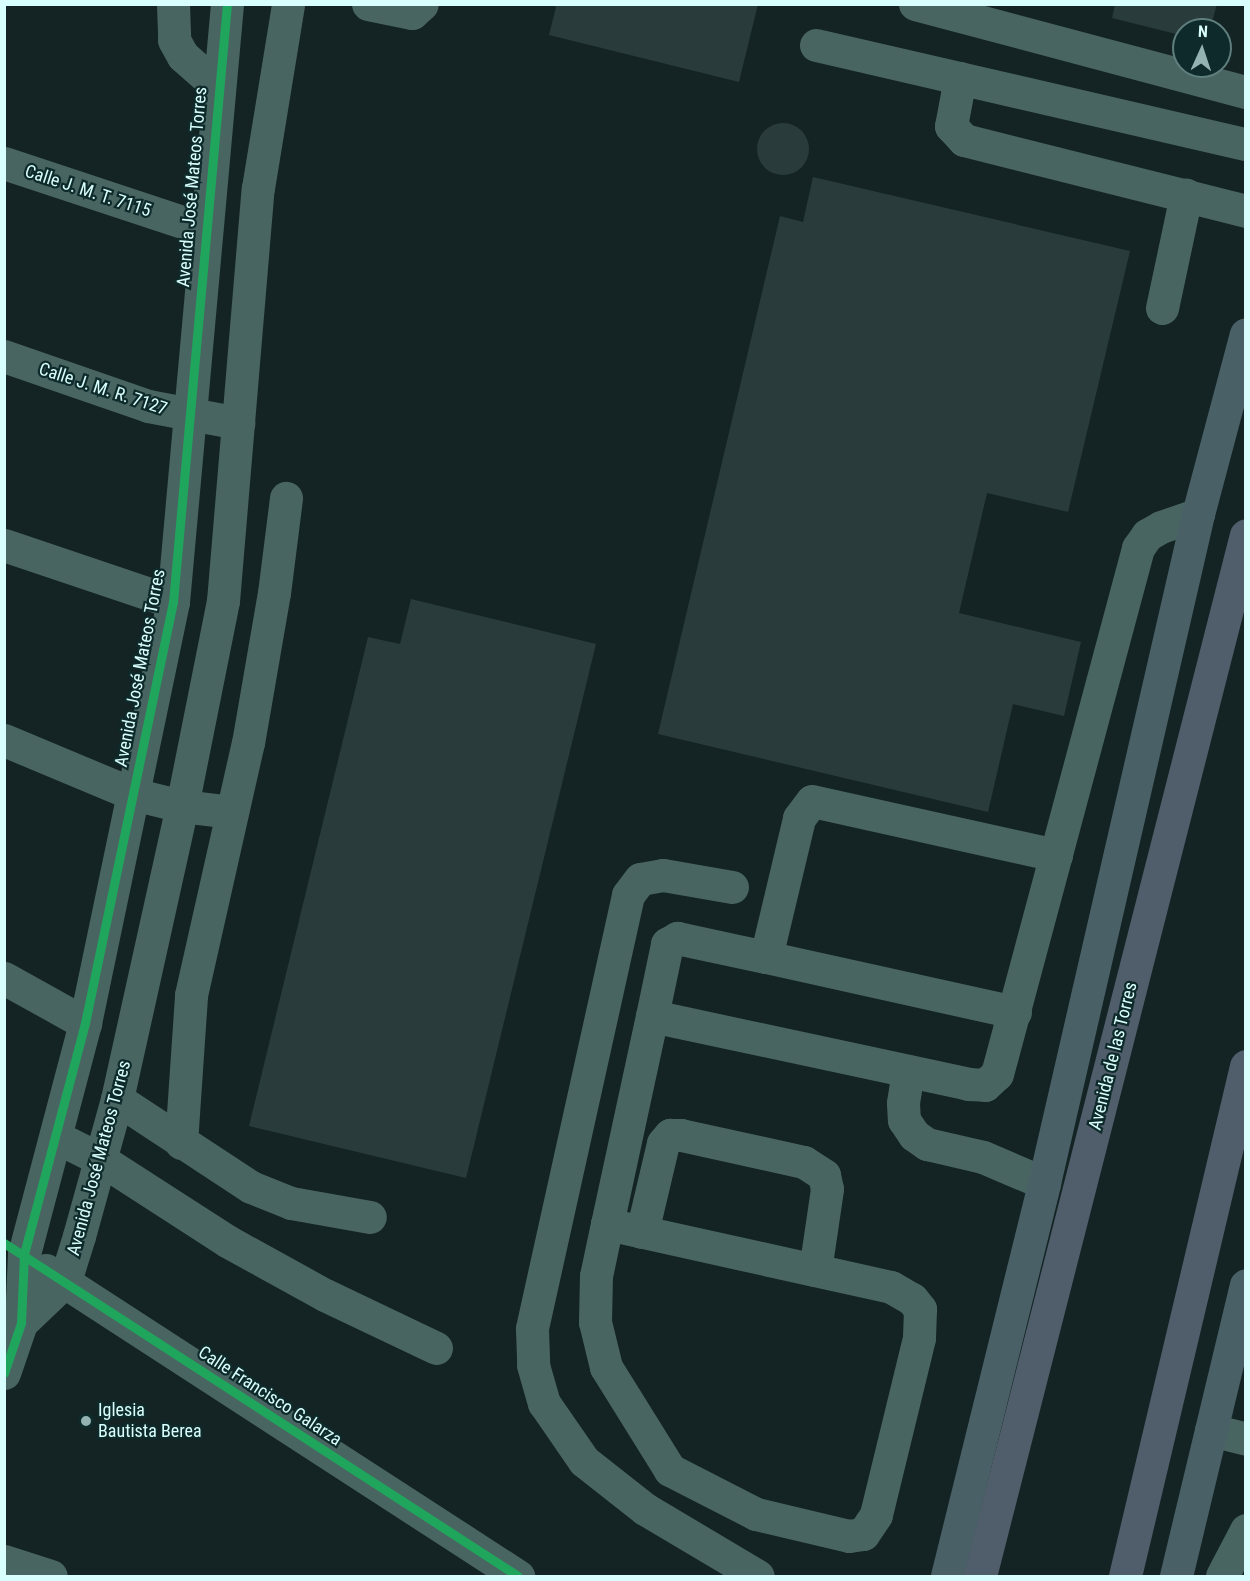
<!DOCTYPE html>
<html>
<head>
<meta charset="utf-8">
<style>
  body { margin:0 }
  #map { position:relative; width:1250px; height:1581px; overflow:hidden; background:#142424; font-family:"Roboto Condensed",sans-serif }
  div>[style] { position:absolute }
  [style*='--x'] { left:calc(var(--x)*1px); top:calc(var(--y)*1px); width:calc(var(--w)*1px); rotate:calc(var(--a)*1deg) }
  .building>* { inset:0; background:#293b3b }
  .round { border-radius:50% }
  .minor>* { height:33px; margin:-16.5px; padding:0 16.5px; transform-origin:16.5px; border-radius:16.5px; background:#496562 }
  .major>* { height:33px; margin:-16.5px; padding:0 16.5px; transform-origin:16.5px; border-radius:16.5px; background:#496166 }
  .highway>* { height:33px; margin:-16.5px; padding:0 16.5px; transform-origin:16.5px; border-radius:16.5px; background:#505d6b }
  .cycleway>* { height:9px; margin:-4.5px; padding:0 4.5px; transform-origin:4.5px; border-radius:4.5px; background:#20a55d }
  .dots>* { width:16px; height:16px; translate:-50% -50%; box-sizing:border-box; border:3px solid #0e2a2a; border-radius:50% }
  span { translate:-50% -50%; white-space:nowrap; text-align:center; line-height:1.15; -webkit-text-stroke:4.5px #0e2a2a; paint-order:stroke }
  .street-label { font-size:18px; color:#d8fffd }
  .poi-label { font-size:18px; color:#d8fffd }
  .left { translate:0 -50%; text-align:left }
  .frame { position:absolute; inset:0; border:6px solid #d8fffd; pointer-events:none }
  .north { position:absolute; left:1172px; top:18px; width:60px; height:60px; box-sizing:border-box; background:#0e2a2a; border:2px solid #5f7f7e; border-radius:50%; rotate:3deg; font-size:16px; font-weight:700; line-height:24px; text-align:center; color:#d8fffd }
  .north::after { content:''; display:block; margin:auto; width:21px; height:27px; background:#93b2b1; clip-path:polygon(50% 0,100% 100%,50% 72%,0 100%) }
</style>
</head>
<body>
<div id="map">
  <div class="building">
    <div style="clip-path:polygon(550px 4px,758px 4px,739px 82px,549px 35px,556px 7px)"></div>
    <div style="clip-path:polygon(1115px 4px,1217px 4px,1210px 30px,1184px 30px,1184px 36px,1112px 18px)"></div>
    <div class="round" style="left:757px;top:123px;width:52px;height:52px"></div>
    <div style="clip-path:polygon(813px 177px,1130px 251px,1068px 512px,987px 493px,959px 613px,1081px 642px,1064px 716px,1013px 704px,988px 812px,658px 734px,780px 216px,803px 222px)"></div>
    <div style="clip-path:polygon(411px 599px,596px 644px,466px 1178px,249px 1126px,368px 637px,400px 644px)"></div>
  </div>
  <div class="minor">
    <div style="--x:173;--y:4;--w:36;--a:88"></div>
    <div style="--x:174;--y:40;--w:18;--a:61"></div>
    <div style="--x:183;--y:56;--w:45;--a:41.4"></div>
    <div style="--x:368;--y:4;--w:45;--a:11.6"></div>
    <div style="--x:412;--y:13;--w:13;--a:-42"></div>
    <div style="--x:915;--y:4;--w:342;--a:14.9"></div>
    <div style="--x:816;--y:45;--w:441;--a:13"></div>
    <div style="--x:960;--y:78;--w:49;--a:100.6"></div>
    <div style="--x:951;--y:126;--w:19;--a:47"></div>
    <div style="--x:964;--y:140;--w:291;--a:14.1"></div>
    <div style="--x:4;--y:163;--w:213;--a:18.3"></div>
    <div style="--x:1162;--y:308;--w:116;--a:-78"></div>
    <div style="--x:4;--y:356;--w:152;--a:19.1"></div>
    <div style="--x:148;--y:406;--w:92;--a:10.7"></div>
    <div style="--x:4;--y:545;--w:178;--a:18.6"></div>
    <div style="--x:4;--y:740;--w:140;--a:22.7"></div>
    <div style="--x:133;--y:794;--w:50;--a:13.8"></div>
    <div style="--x:182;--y:806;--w:49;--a:7"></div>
    <div style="--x:732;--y:887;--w:70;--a:-170.1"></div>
    <div style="--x:663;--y:875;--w:23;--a:170"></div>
    <div style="--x:640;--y:879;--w:20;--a:127"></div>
    <div style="--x:628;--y:895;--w:444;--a:102.5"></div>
    <div style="--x:532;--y:1329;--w:36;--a:88"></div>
    <div style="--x:533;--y:1365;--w:40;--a:74"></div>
    <div style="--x:544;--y:1403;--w:70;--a:55.4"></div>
    <div style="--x:584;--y:1461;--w:78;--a:38.2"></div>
    <div style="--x:645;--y:1509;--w:131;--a:30.7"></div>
    <div style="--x:766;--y:957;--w:255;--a:12.5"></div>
    <div style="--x:4;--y:978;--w:93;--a:29.1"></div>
    <div style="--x:652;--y:1016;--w:323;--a:12.1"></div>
    <div style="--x:968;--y:1084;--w:17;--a:3"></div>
    <div style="--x:985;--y:1085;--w:16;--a:-43"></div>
    <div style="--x:997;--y:1074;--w:545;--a:-74.99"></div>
    <div style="--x:1138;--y:548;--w:16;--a:-55"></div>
    <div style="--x:1147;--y:535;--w:16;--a:-30"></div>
    <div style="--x:1161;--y:527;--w:39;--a:-19"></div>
    <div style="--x:908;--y:1071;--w:32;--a:99"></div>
    <div style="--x:903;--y:1103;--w:17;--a:87"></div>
    <div style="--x:904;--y:1120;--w:18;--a:56"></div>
    <div style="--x:914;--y:1135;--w:16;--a:35"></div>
    <div style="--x:927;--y:1144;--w:57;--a:13.1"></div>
    <div style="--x:983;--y:1157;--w:66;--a:23.1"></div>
    <div style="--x:117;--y:1099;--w:160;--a:33.3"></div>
    <div style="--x:251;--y:1187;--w:43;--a:21.8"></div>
    <div style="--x:291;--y:1203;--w:80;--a:10"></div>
    <div style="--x:56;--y:1137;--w:49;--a:26.6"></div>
    <div style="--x:100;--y:1159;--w:151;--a:32.8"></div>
    <div style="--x:227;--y:1241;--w:112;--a:28.9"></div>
    <div style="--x:325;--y:1295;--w:123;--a:25.5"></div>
    <div style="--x:181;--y:1143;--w:148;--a:-86.1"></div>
    <div style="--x:191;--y:995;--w:258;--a:-77.3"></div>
    <div style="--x:248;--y:743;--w:152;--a:-80.2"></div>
    <div style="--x:274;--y:593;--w:96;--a:-82.8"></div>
    <div style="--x:607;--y:1224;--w:291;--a:12.5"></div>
    <div style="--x:891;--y:1287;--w:24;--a:30"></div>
    <div style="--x:912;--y:1299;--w:13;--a:51"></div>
    <div style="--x:920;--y:1309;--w:29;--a:92"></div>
    <div style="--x:919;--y:1338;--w:182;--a:103.7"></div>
    <div style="--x:876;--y:1515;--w:23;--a:124"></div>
    <div style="--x:863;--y:1534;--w:14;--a:172"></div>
    <div style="--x:849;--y:1536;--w:96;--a:-166.7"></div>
    <div style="--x:756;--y:1514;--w:97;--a:-152.9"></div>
    <div style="--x:670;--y:1470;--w:121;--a:-121.9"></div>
    <div style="--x:606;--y:1367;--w:46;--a:-103.7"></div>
    <div style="--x:595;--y:1322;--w:46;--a:-88.8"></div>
    <div style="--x:596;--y:1276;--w:53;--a:-78.1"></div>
    <div style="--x:607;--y:1224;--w:213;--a:-77.8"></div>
    <div style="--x:652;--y:1016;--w:74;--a:-78.2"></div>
    <div style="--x:667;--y:944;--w:12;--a:-31"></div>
    <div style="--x:677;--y:938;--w:91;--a:12.1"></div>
    <div style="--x:766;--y:957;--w:143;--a:-76.6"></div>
    <div style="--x:799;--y:818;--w:21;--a:-53"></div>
    <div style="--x:812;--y:801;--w:250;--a:12.5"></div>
    <div style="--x:642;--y:1232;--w:91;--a:-76.7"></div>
    <div style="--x:663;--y:1143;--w:11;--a:-49"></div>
    <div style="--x:670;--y:1135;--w:11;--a:0"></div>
    <div style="--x:681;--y:1135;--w:126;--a:12.4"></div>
    <div style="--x:804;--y:1162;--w:24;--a:33"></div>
    <div style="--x:824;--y:1175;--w:14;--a:78"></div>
    <div style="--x:827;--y:1189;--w:82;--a:98.4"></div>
    <div style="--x:46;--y:1270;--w:563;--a:32.96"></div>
    <div style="--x:21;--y:1323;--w:61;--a:-43.7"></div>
    <div style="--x:65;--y:1281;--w:47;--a:-72.7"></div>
    <div style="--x:79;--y:1236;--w:142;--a:-74.5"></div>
    <div style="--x:117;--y:1099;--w:300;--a:-77.5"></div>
    <div style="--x:182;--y:806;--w:209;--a:-78.7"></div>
    <div style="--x:223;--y:601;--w:414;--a:-85.2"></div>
    <div style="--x:258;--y:188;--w:186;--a:-80.7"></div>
    <div style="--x:4;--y:1373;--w:53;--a:-71.2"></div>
    <div style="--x:21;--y:1323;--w:69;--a:-87.5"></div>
    <div style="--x:24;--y:1254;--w:239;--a:-75.2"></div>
    <div style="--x:85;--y:1023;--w:430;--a:-78.2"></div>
    <div style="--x:173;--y:602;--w:600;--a:-84.84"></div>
    <div style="--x:1211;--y:1430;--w:36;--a:14"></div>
    <div style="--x:4;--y:1561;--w:49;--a:17.7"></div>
    <div style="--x:1222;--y:1576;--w:52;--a:-62.4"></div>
  </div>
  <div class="major">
    <div style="--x:947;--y:1576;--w:405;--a:-76.1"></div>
    <div style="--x:1044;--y:1183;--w:686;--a:-77.04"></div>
    <div style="--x:1198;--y:514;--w:186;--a:-75.1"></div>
    <div style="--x:1176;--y:1576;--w:299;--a:-76.5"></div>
  </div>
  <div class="highway">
    <div style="--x:980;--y:1576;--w:1074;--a:-75.67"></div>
    <div style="--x:1125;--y:1576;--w:524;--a:-76.65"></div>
  </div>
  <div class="cycleway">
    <div style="--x:4;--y:1243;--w:612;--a:32.94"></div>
    <div style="--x:4;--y:1373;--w:53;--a:-71.2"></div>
    <div style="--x:21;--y:1323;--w:69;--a:-87.5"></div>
    <div style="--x:24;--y:1254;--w:239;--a:-75.2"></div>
    <div style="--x:85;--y:1023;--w:430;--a:-78.2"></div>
    <div style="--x:173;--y:602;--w:600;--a:-84.84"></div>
  </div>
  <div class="dots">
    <div style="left:86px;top:1421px;background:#93b2b1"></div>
  </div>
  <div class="street-label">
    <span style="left:192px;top:187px;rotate:-85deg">Avenida José Mateos Torres</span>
    <span style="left:88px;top:191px;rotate:18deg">Calle J. M. T. 7115</span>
    <span style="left:103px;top:389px;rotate:18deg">Calle J. M. R. 7127</span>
    <span style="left:140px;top:668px;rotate:-79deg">Avenida José Mateos Torres</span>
    <span style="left:1113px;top:1056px;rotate:-76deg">Avenida de las Torres</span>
    <span style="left:99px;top:1158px;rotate:-75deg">Avenida José Mateos Torres</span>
    <span style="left:270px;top:1396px;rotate:33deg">Calle Francisco Galarza</span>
  </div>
  <div class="poi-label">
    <span class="left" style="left:98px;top:1421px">Iglesia<br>Bautista Berea</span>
  </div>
  <div class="frame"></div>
  <div class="north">N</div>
</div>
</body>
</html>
